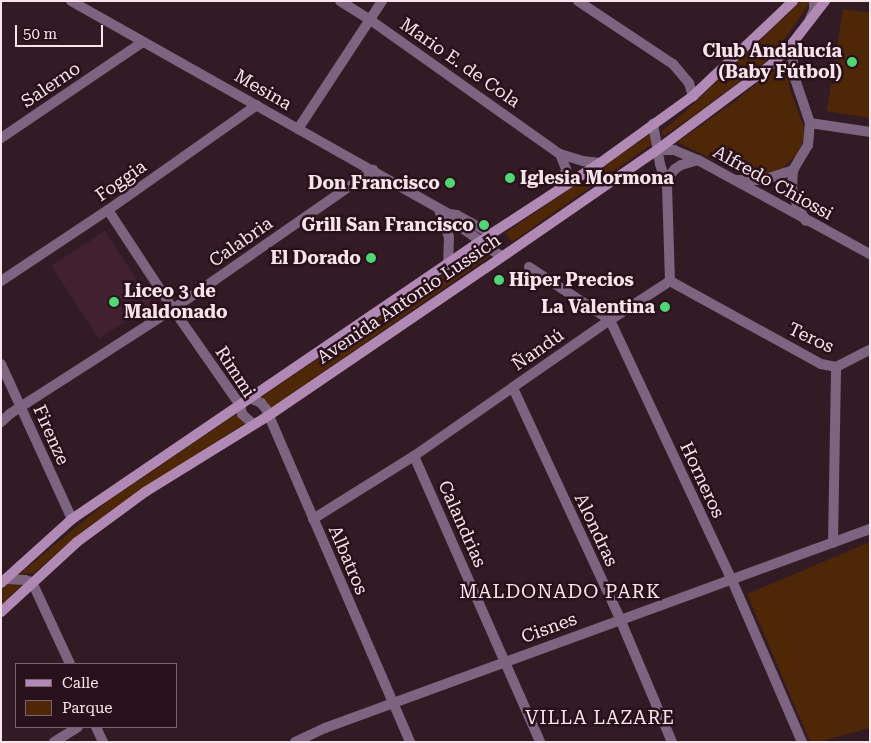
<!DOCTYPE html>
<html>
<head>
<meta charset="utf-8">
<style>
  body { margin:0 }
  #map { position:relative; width:871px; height:743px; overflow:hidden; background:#331b25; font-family:"Roboto Serif",serif }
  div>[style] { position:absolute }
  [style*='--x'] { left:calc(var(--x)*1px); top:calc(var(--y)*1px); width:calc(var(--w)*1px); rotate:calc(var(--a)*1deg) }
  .built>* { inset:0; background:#41212f; transform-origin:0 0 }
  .green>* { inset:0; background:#4e2706 }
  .street>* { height:10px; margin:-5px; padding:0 5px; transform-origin:5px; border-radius:5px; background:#7d6480 }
  .secondary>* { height:10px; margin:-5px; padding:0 5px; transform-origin:5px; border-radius:5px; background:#b089b4 }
  .dots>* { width:14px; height:14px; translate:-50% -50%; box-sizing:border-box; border:2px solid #29111c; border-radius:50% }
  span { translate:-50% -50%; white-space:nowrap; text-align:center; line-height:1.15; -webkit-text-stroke:5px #29111c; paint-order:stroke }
  .poi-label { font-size:18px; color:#f7e5eb; font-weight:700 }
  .right { translate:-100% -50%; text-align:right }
  .left { translate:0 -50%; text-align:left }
  .street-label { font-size:18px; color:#f7e5eb }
  .neighbourhood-label { font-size:19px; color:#f7e5eb; letter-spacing:1px }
  .frame { position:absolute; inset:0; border:2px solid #f7e5eb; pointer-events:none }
  .legend { position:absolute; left:15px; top:663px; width:162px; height:65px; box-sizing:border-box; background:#29111c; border:1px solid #7b666f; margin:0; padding:6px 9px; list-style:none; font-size:15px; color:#f7e5eb }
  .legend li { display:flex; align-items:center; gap:10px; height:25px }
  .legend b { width:25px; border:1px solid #7b666f }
  .scale { position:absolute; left:15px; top:25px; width:88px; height:22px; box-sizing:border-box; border:2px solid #f7e5eb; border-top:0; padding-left:6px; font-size:15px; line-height:18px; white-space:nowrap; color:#f7e5eb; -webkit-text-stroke:4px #29111c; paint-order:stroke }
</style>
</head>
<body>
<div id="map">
  <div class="built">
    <div style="left:105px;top:231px;width:87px;height:64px;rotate:57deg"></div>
  </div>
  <div class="green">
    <div style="clip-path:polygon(801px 1px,811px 1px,772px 57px,689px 119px,665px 135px,662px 134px,662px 131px,686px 111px)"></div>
    <div style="clip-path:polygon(843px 9px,870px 13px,870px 118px,827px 111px)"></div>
    <div style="clip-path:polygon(785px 61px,790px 90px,804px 127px,804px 138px,797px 155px,782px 168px,764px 175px,745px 175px,679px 143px,679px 141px,735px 101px)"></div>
    <div style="clip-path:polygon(652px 133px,651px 145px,512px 242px,505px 233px)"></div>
    <div style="clip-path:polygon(481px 249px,489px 257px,271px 408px,261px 397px)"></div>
    <div style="clip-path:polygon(238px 413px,245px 423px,114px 508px,84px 530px,34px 573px,19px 574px,108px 501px)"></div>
    <div style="clip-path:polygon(870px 542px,870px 728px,818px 742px,810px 742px,747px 594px)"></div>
    <div style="clip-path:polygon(23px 584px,1px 605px,1px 591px,7px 585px)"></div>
  </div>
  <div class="street">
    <div style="--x:71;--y:1;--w:434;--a:29.4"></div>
    <div style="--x:449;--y:214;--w:8;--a:7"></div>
    <div style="--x:457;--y:215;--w:39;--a:29"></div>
    <div style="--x:340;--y:1;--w:34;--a:32"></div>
    <div style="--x:369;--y:19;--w:234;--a:35.3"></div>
    <div style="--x:560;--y:154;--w:24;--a:17"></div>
    <div style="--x:583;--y:161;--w:17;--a:7"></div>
    <div style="--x:578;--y:1;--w:114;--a:33.6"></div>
    <div style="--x:673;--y:64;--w:25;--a:50"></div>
    <div style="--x:689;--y:83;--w:14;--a:73"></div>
    <div style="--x:810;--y:19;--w:10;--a:-66"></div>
    <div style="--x:814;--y:10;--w:9;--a:-90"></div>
    <div style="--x:810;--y:123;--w:61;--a:8.5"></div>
    <div style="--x:298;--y:129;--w:153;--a:-56.7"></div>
    <div style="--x:1;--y:138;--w:171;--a:-34.1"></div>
    <div style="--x:657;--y:150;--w:17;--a:0"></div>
    <div style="--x:674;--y:150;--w:26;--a:23"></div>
    <div style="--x:698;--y:160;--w:196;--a:28.7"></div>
    <div style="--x:560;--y:154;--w:16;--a:68"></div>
    <div style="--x:566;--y:169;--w:18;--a:103"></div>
    <div style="--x:793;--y:170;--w:18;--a:93"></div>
    <div style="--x:792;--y:188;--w:18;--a:74"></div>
    <div style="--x:797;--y:205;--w:18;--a:61"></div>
    <div style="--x:735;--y:180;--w:28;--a:0"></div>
    <div style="--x:763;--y:180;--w:32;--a:-18"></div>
    <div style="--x:793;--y:170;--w:29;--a:-59"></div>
    <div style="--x:808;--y:145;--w:22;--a:-85"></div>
    <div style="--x:810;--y:123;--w:46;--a:-108.8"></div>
    <div style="--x:795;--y:79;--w:34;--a:-97"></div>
    <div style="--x:667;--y:186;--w:11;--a:-75"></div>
    <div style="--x:670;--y:175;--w:8;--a:-50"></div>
    <div style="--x:675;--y:169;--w:7;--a:-34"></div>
    <div style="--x:681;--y:165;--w:18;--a:-16"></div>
    <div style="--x:108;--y:210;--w:118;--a:56.7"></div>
    <div style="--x:173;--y:309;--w:117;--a:55.1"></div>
    <div style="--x:240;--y:405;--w:9;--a:77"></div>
    <div style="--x:242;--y:414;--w:15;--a:42"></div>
    <div style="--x:439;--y:210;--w:29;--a:70"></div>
    <div style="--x:449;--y:237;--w:28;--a:92"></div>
    <div style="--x:449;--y:214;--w:8;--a:67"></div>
    <div style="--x:452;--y:221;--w:35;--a:35"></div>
    <div style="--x:481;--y:241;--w:6;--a:59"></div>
    <div style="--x:484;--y:246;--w:21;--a:29"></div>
    <div style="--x:529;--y:267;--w:97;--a:33.2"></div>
    <div style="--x:610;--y:320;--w:285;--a:64.9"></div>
    <div style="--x:731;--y:578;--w:179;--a:66.6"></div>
    <div style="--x:1;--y:281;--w:128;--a:-33.6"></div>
    <div style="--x:108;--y:210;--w:182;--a:-35.2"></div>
    <div style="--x:670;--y:281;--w:172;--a:28.8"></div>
    <div style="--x:821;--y:364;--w:15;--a:11"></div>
    <div style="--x:836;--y:367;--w:38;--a:-27"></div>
    <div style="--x:1;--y:364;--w:170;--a:65.4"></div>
    <div style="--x:513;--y:388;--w:255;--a:65.1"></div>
    <div style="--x:620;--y:619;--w:134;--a:67.1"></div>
    <div style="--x:250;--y:398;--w:12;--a:24"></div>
    <div style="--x:261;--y:403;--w:8;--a:50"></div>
    <div style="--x:266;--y:409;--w:363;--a:66.6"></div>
    <div style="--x:1;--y:422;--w:13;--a:-42"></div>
    <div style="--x:11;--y:413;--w:193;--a:-32.7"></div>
    <div style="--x:173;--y:309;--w:244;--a:-34.8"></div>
    <div style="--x:414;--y:456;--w:313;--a:66.2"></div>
    <div style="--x:313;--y:519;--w:119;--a:-32"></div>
    <div style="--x:414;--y:456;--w:239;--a:-34.8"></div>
    <div style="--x:610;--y:320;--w:72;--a:-33"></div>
    <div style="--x:670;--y:281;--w:94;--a:-91.8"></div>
    <div style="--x:667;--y:187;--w:24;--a:-107"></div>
    <div style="--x:660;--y:164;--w:41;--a:-99.9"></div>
    <div style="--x:833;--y:543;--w:176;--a:-89"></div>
    <div style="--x:5;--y:579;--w:20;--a:3"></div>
    <div style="--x:25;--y:580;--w:7;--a:16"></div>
    <div style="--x:32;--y:582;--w:90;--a:65.1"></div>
    <div style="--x:96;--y:727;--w:17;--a:65"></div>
    <div style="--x:54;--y:742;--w:28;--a:-32"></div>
    <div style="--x:295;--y:742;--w:33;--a:-25"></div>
    <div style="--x:325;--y:728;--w:580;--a:-20.06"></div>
  </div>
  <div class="secondary">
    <div style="--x:1;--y:583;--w:96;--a:-42"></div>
    <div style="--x:72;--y:519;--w:507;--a:-34.22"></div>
    <div style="--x:491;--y:234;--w:130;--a:-33.1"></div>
    <div style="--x:600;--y:163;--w:115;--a:-35.8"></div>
    <div style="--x:693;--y:96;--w:138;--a:-43.5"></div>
    <div style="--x:1;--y:612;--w:103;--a:-42.6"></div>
    <div style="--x:77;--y:542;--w:84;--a:-36.3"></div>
    <div style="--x:145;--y:492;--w:145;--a:-31.7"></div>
    <div style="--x:268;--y:416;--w:263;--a:-34.2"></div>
    <div style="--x:486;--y:268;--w:208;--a:-34.6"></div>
    <div style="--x:657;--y:150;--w:121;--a:-36.6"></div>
    <div style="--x:754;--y:78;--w:23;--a:-38"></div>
    <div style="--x:772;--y:64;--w:27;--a:-45"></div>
    <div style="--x:791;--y:45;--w:56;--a:-52.3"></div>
  </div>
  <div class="dots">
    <div style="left:852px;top:62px;background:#50d675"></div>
    <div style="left:510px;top:178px;background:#50d675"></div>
    <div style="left:450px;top:183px;background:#50d675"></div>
    <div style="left:484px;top:225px;background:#50d675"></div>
    <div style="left:371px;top:258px;background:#50d675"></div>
    <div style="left:499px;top:280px;background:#50d675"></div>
    <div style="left:114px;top:302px;background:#50d675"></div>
    <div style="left:665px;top:307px;background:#50d675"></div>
  </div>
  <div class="poi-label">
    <span class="right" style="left:842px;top:62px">Club Andalucía<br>(Baby Fútbol)</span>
    <span class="left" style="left:520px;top:178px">Iglesia Mormona</span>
    <span class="right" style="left:440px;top:183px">Don Francisco</span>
    <span class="right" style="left:474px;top:225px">Grill San Francisco</span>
    <span class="right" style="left:361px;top:258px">El Dorado</span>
    <span class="left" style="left:509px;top:280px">Hiper Precios</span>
    <span class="left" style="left:124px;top:302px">Liceo 3 de<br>Maldonado</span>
    <span class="right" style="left:655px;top:307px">La Valentina</span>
  </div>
  <div class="street-label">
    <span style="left:460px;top:63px;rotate:35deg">Mario E. de Cola</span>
    <span style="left:51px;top:85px;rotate:-34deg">Salerno</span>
    <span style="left:263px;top:90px;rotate:30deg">Mesina</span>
    <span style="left:121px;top:181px;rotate:-35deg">Foggia</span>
    <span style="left:773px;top:183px;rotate:29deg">Alfredo Chiossi</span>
    <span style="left:241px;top:242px;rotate:-35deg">Calabria</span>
    <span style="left:409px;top:299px;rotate:-34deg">Avenida Antonio Lussich</span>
    <span style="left:811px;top:338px;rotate:25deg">Teros</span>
    <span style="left:538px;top:350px;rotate:-35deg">Ñandú</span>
    <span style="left:235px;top:372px;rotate:57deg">Rimmi</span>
    <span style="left:51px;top:435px;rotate:66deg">Firenze</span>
    <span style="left:702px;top:480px;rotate:65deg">Horneros</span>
    <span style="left:462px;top:524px;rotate:66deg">Calandrias</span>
    <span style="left:596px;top:530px;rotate:65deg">Alondras</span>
    <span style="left:348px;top:560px;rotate:67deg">Albatros</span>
    <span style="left:549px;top:628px;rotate:-20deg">Cisnes</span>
  </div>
  <div class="neighbourhood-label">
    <span style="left:560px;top:592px">MALDONADO PARK</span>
    <span style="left:600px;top:718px">VILLA LAZARE</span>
  </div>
  <div class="frame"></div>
  <ul class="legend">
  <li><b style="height:6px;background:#b089b4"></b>Calle</li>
  <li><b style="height:14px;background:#4e2706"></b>Parque</li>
  </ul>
  <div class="scale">50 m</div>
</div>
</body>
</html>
